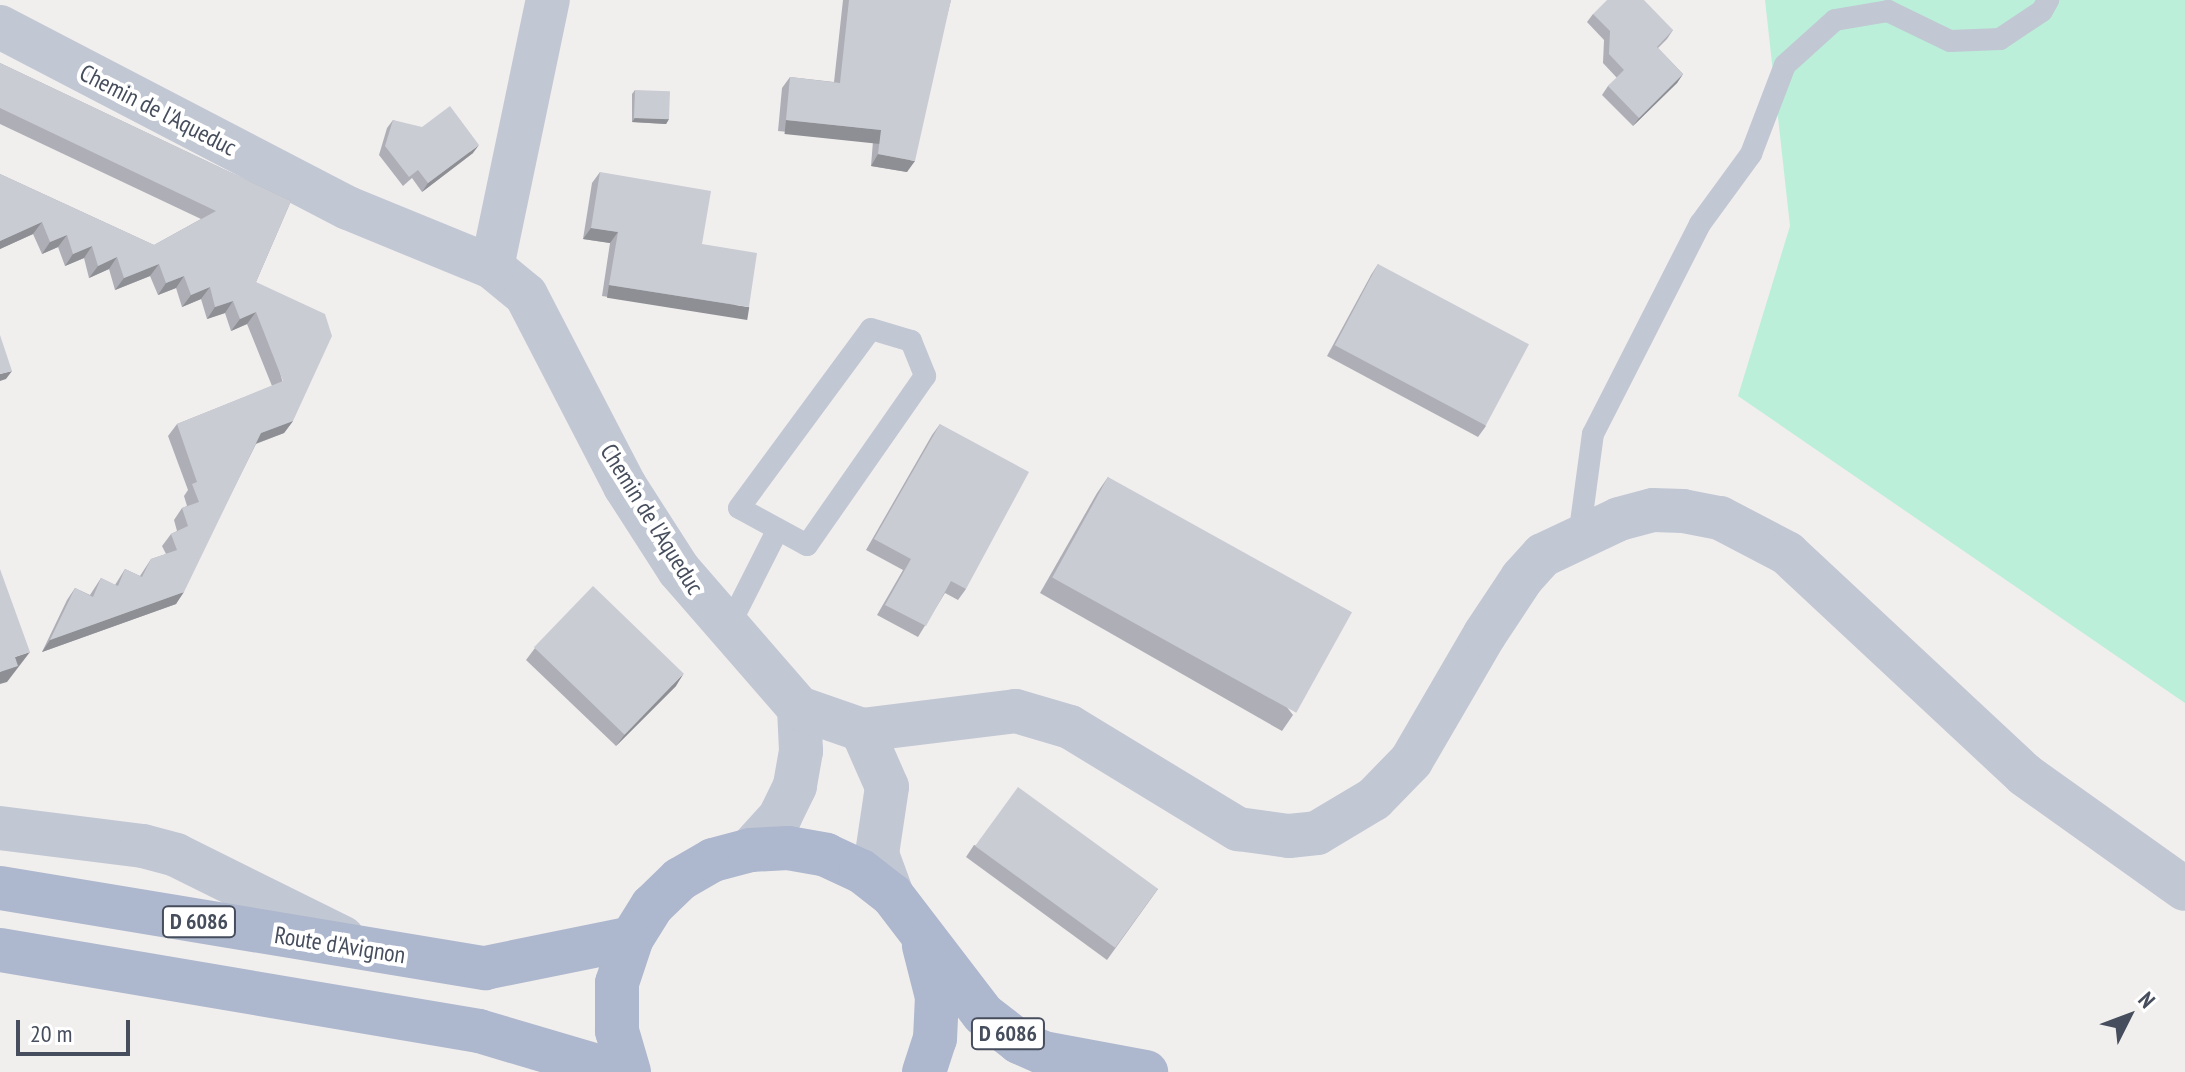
<!DOCTYPE html>
<html>
<head>
<meta charset="utf-8">
<style>
  body { margin:0 }
  #map { position:relative; width:2185px; height:1072px; overflow:hidden; background:#f1eeee; font-family:"PT Sans Narrow",sans-serif }
  div>[style] { position:absolute }
  [style*='--x'] { left:calc(var(--x)*1px); top:calc(var(--y)*1px); width:calc(var(--w)*1px); rotate:calc(var(--a)*1deg) }
  .green>* { inset:0; background:#bbefd9 }
  .lane>* { height:22px; margin:-11px; padding:0 11px; transform-origin:11px; border-radius:11px; background:#c1c7d3 }
  .street>* { height:44px; margin:-22px; padding:0 22px; transform-origin:22px; border-radius:22px; background:#c1c7d3 }
  .primary>* { height:44px; margin:-22px; padding:0 22px; transform-origin:22px; border-radius:22px; background:#adb7cd }
  .wall>* { inset:0; background:#aeafb6 }
  .shaded-wall>* { inset:0; background:#8d8f94; transform-origin:0 0 }
  .building>* { inset:0; background:#caccd4; transform-origin:0 0 }
  span { translate:-50% -50%; white-space:nowrap; text-align:center; line-height:1.15; -webkit-text-stroke:8px #fff; paint-order:stroke }
  .shield-label span { padding:2px 6px; background:#fff; border:2px solid; border-radius:6px; -webkit-text-stroke-width:0 }
  .shield-label { font-size:22px; color:#464d5c; font-weight:700 }
  .street-label { font-size:24px; color:#464d5c }
  .north { position:absolute; left:2089px; top:976px; width:80px; height:80px; -webkit-text-stroke:6px #fff; paint-order:stroke; rotate:48deg; font-size:22px; font-weight:700; line-height:32px; text-align:center; color:#464d5c }
  .north::after { content:''; display:block; margin:auto; width:28px; height:36px; background:#464d5c; clip-path:polygon(50% 0,100% 100%,50% 72%,0 100%) }
  .scale { position:absolute; left:16px; top:1020px; width:114px; height:36px; box-sizing:border-box; border:4px solid #464d5c; border-top:0; padding-left:10px; font-size:24px; line-height:28px; white-space:nowrap; color:#464d5c; -webkit-text-stroke:6px #fff; paint-order:stroke }
</style>
</head>
<body>
<div id="map">
  <div class="green">
    <div style="clip-path:polygon(1765px 0,2185px 0,2185px 703px,1738px 396px,1790px 226px)"></div>
  </div>
  <div class="lane">
    <div style="--x:871;--y:329;--w:42;--a:16.7"></div>
    <div style="--x:911;--y:341;--w:38;--a:68"></div>
    <div style="--x:925;--y:376;--w:206;--a:124.9"></div>
    <div style="--x:807;--y:545;--w:77;--a:-151.4"></div>
    <div style="--x:739;--y:508;--w:222;--a:-53.6"></div>
    <div style="--x:1579;--y:537;--w:104;--a:-82.3"></div>
    <div style="--x:1593;--y:434;--w:236;--a:-63"></div>
    <div style="--x:1700;--y:224;--w:87;--a:-53.9"></div>
    <div style="--x:1751;--y:154;--w:95;--a:-69.1"></div>
    <div style="--x:1785;--y:65;--w:67;--a:-42"></div>
    <div style="--x:1835;--y:20;--w:54;--a:-9.6"></div>
    <div style="--x:1888;--y:11;--w:69;--a:25.8"></div>
    <div style="--x:1950;--y:41;--w:50;--a:-2.3"></div>
    <div style="--x:2000;--y:39;--w:50;--a:-33.7"></div>
    <div style="--x:2042;--y:11;--w:13;--a:-61"></div>
    <div style="--x:727;--y:630;--w:111;--a:-63.2"></div>
  </div>
  <div class="street">
    <div style="--x:0;--y:27;--w:392;--a:27.5"></div>
    <div style="--x:348;--y:208;--w:156;--a:22.3"></div>
    <div style="--x:492;--y:267;--w:44;--a:39.5"></div>
    <div style="--x:526;--y:295;--w:215;--a:62.6"></div>
    <div style="--x:625;--y:486;--w:100;--a:57.3"></div>
    <div style="--x:679;--y:570;--w:183;--a:49"></div>
    <div style="--x:799;--y:708;--w:43;--a:87.3"></div>
    <div style="--x:801;--y:751;--w:36;--a:100"></div>
    <div style="--x:795;--y:786;--w:34;--a:116"></div>
    <div style="--x:780;--y:817;--w:45;--a:132.3"></div>
    <div style="--x:492;--y:267;--w:273;--a:-78.2"></div>
    <div style="--x:799;--y:708;--w:67;--a:19.2"></div>
    <div style="--x:862;--y:730;--w:155;--a:-7"></div>
    <div style="--x:1016;--y:711;--w:56;--a:16.5"></div>
    <div style="--x:1070;--y:727;--w:197;--a:31.3"></div>
    <div style="--x:1238;--y:829;--w:51;--a:7.8"></div>
    <div style="--x:1289;--y:836;--w:28;--a:-6"></div>
    <div style="--x:1317;--y:833;--w:66;--a:-30.8"></div>
    <div style="--x:1374;--y:799;--w:53;--a:-45.8"></div>
    <div style="--x:1411;--y:761;--w:147;--a:-59.8"></div>
    <div style="--x:1485;--y:634;--w:67;--a:-56.5"></div>
    <div style="--x:1522;--y:578;--w:31;--a:-48"></div>
    <div style="--x:1543;--y:555;--w:84;--a:-25.3"></div>
    <div style="--x:1619;--y:519;--w:35;--a:-15"></div>
    <div style="--x:1653;--y:510;--w:30;--a:2"></div>
    <div style="--x:1683;--y:511;--w:38;--a:11"></div>
    <div style="--x:1720;--y:518;--w:76;--a:27.6"></div>
    <div style="--x:1787;--y:553;--w:325;--a:43"></div>
    <div style="--x:2025;--y:775;--w:196;--a:35.5"></div>
    <div style="--x:862;--y:730;--w:62;--a:66.3"></div>
    <div style="--x:887;--y:787;--w:68;--a:98.5"></div>
    <div style="--x:877;--y:854;--w:44;--a:69.9"></div>
    <div style="--x:0;--y:828;--w:144;--a:7.2"></div>
    <div style="--x:143;--y:846;--w:34;--a:15"></div>
    <div style="--x:176;--y:855;--w:186;--a:26.4"></div>
  </div>
  <div class="primary">
    <div style="--x:0;--y:888;--w:492;--a:9.4"></div>
    <div style="--x:485;--y:968;--w:150;--a:-11.5"></div>
    <div style="--x:0;--y:950;--w:486;--a:9.6"></div>
    <div style="--x:479;--y:1031;--w:144;--a:16.5"></div>
    <div style="--x:629;--y:1072;--w:43;--a:-106.3"></div>
    <div style="--x:617;--y:1031;--w:48;--a:-90"></div>
    <div style="--x:617;--y:983;--w:47;--a:-71.6"></div>
    <div style="--x:632;--y:938;--w:38;--a:-58"></div>
    <div style="--x:652;--y:906;--w:39;--a:-44"></div>
    <div style="--x:680;--y:879;--w:38;--a:-30"></div>
    <div style="--x:713;--y:860;--w:38;--a:-15"></div>
    <div style="--x:750;--y:850;--w:38;--a:-3"></div>
    <div style="--x:788;--y:848;--w:39;--a:10"></div>
    <div style="--x:826;--y:855;--w:38;--a:25"></div>
    <div style="--x:861;--y:871;--w:39;--a:38"></div>
    <div style="--x:892;--y:895;--w:150;--a:52.6"></div>
    <div style="--x:983;--y:1014;--w:46;--a:37.9"></div>
    <div style="--x:1019;--y:1042;--w:27;--a:24"></div>
    <div style="--x:1044;--y:1053;--w:104;--a:10.6"></div>
    <div style="--x:924;--y:1072;--w:35;--a:-72"></div>
    <div style="--x:935;--y:1039;--w:42;--a:-87.3"></div>
    <div style="--x:937;--y:997;--w:53;--a:-104.3"></div>
  </div>
  <div class="wall">
    <div style="clip-path:polygon(843px 0,951px 0,907px 172px,871px 166px,873px 141px,778px 131px,782px 88px,790px 77px,834px 82px)"></div>
    <div style="clip-path:polygon(1593px 14px,1673px 30px,1667px 39px,1658px 48px,1683px 74px,1677px 83px,1633px 126px,1602px 95px,1608px 86px,1617px 78px,1603px 63px,1604px 40px,1587px 22px)"></div>
    <div style="clip-path:polygon(0 63px,291px 201px,256px 282px,293px 421px,284px 433px,256px 444px,176px 604px,42px 652px,67px 600px,75px 588px,90px 595px,101px 578px,115px 585px,125px 569px,140px 576px,151px 559px,166px 554px,162px 546px,171px 534px,177px 531px,174px 520px,182px 508px,187px 506px,184px 496px,188px 490px,168px 436px,177px 424px,272px 386px,247px 324px,231px 331px,225px 313px,207px 319px,201px 299px,182px 307px,176px 288px,158px 295px,150px 276px,115px 290px,109px 269px,89px 278px,84px 258px,65px 266px,58px 247px,42px 254px,33px 234px,0 249px,0 174px,154px 245px,201px 219px,0 124px)"></div>
    <div style="clip-path:polygon(635px 90px,669px 119px,666px 124px,632px 122px,632px 94px)"></div>
    <div style="clip-path:polygon(393px 120px,473px 153px,422px 192px,412px 178px,403px 186px,379px 155px,387px 128px)"></div>
    <div style="clip-path:polygon(600px 172px,702px 244px,742px 318px,602px 296px,610px 243px,583px 239px,592px 183px)"></div>
    <div style="clip-path:polygon(1378px 264px,1486px 426px,1478px 437px,1327px 356px,1371px 275px)"></div>
    <div style="clip-path:polygon(940px 424px,966px 589px,958px 600px,945px 593px,918px 637px,877px 615px,903px 570px,866px 550px,932px 435px)"></div>
    <div style="clip-path:polygon(1108px 477px,1293px 715px,1282px 731px,1040px 593px,1097px 493px)"></div>
    <div style="clip-path:polygon(535px 648px,676px 686px,616px 746px,526px 660px)"></div>
    <div style="clip-path:polygon(974px 845px,1158px 889px,1107px 960px,966px 857px)"></div>
  </div>
  <div class="shaded-wall">
    <div style="clip-path:polygon(1683px 74px,1677px 83px,1633px 126px,1639px 118px)"></div>
    <div style="clip-path:polygon(635px 118px,669px 119px,666px 124px,632px 122px)"></div>
    <div style="left:786px;top:120px;width:96px;height:14px;rotate:6deg"></div>
    <div style="clip-path:polygon(479px 145px,473px 153px,422px 192px,428px 183px)"></div>
    <div style="clip-path:polygon(878px 154px,915px 161px,907px 172px,871px 166px)"></div>
    <div style="clip-path:polygon(42px 222px,33px 234px,0 249px,0 241px)"></div>
    <div style="clip-path:polygon(591px 228px,618px 232px,610px 243px,583px 239px)"></div>
    <div style="clip-path:polygon(67px 235px,58px 247px,42px 254px,50px 242px)"></div>
    <div style="clip-path:polygon(92px 246px,84px 258px,65px 266px,73px 254px)"></div>
    <div style="clip-path:polygon(117px 257px,109px 269px,89px 278px,98px 266px)"></div>
    <div style="clip-path:polygon(159px 264px,150px 276px,115px 290px,124px 278px)"></div>
    <div style="clip-path:polygon(184px 276px,176px 288px,158px 295px,166px 283px)"></div>
    <div style="left:609px;top:285px;width:142px;height:13px;rotate:9deg"></div>
    <div style="clip-path:polygon(210px 287px,201px 299px,182px 307px,191px 295px)"></div>
    <div style="clip-path:polygon(233px 301px,225px 313px,207px 319px,215px 307px)"></div>
    <div style="clip-path:polygon(256px 312px,247px 324px,231px 331px,240px 319px)"></div>
    <div style="clip-path:polygon(12px 371px,6px 379px,0 381px,0 374px)"></div>
    <div style="clip-path:polygon(293px 421px,284px 433px,252px 445px,261px 433px)"></div>
    <div style="clip-path:polygon(184px 592px,176px 604px,42px 652px,50px 640px)"></div>
    <div style="clip-path:polygon(30px 652px,7px 682px,0 684px,0 672px,15px 657px)"></div>
    <div style="clip-path:polygon(684px 673px,676px 686px,616px 746px,625px 734px)"></div>
  </div>
  <div class="building">
    <div style="clip-path:polygon(849px 0,951px 0,915px 161px,878px 154px,881px 130px,786px 120px,790px 77px,840px 83px)"></div>
    <div style="clip-path:polygon(1607px 0,1644px 0,1673px 30px,1657px 47px,1683px 74px,1639px 118px,1608px 86px,1624px 70px,1609px 54px,1610px 31px,1593px 14px)"></div>
    <div style="clip-path:polygon(0 63px,291px 201px,256px 282px,325px 314px,332px 336px,293px 421px,261px 433px,184px 592px,50px 640px,75px 588px,93px 597px,101px 578px,118px 586px,125px 569px,142px 577px,151px 559px,177px 550px,171px 534px,188px 526px,182px 508px,199px 502px,192px 484px,197px 482px,177px 424px,283px 381px,256px 312px,240px 319px,233px 301px,215px 307px,210px 287px,191px 295px,184px 276px,166px 283px,159px 264px,124px 278px,117px 257px,98px 266px,92px 246px,73px 254px,67px 235px,50px 242px,42px 222px,0 241px,0 174px,154px 245px,216px 211px,0 108px)"></div>
    <div style="left:635px;top:90px;width:35px;height:28px;rotate:2deg"></div>
    <div style="clip-path:polygon(450px 106px,479px 145px,428px 183px,418px 170px,409px 177px,385px 146px,393px 120px,422px 127px)"></div>
    <div style="clip-path:polygon(600px 172px,711px 191px,702px 244px,757px 253px,749px 307px,609px 285px,618px 232px,591px 228px)"></div>
    <div style="left:1378px;top:264px;width:171px;height:92px;rotate:28deg"></div>
    <div style="clip-path:polygon(0 335px,12px 371px,0 374px)"></div>
    <div style="clip-path:polygon(940px 424px,1029px 472px,966px 589px,951px 581px,926px 626px,885px 605px,911px 559px,874px 539px)"></div>
    <div style="left:1108px;top:477px;width:279px;height:115px;rotate:29deg"></div>
    <div style="clip-path:polygon(0 569px,30px 652px,15px 657px,18px 666px,0 672px)"></div>
    <div style="left:593px;top:586px;width:126px;height:85px;rotate:44deg"></div>
    <div style="left:1018px;top:787px;width:173px;height:73px;rotate:36deg"></div>
  </div>
  <div class="shield-label">
    <span style="left:199px;top:922px">D 6086</span>
    <span style="left:1008px;top:1034px">D 6086</span>
  </div>
  <div class="street-label">
    <span style="left:158px;top:110px;rotate:27deg">Chemin de l'Aqueduc</span>
    <span style="left:652px;top:519px;rotate:58deg">Chemin de l'Aqueduc</span>
    <span style="left:340px;top:945px;rotate:9deg">Route d'Avignon</span>
  </div>
  <div class="north">N</div>
  <div class="scale">20 m</div>
</div>
</body>
</html>
